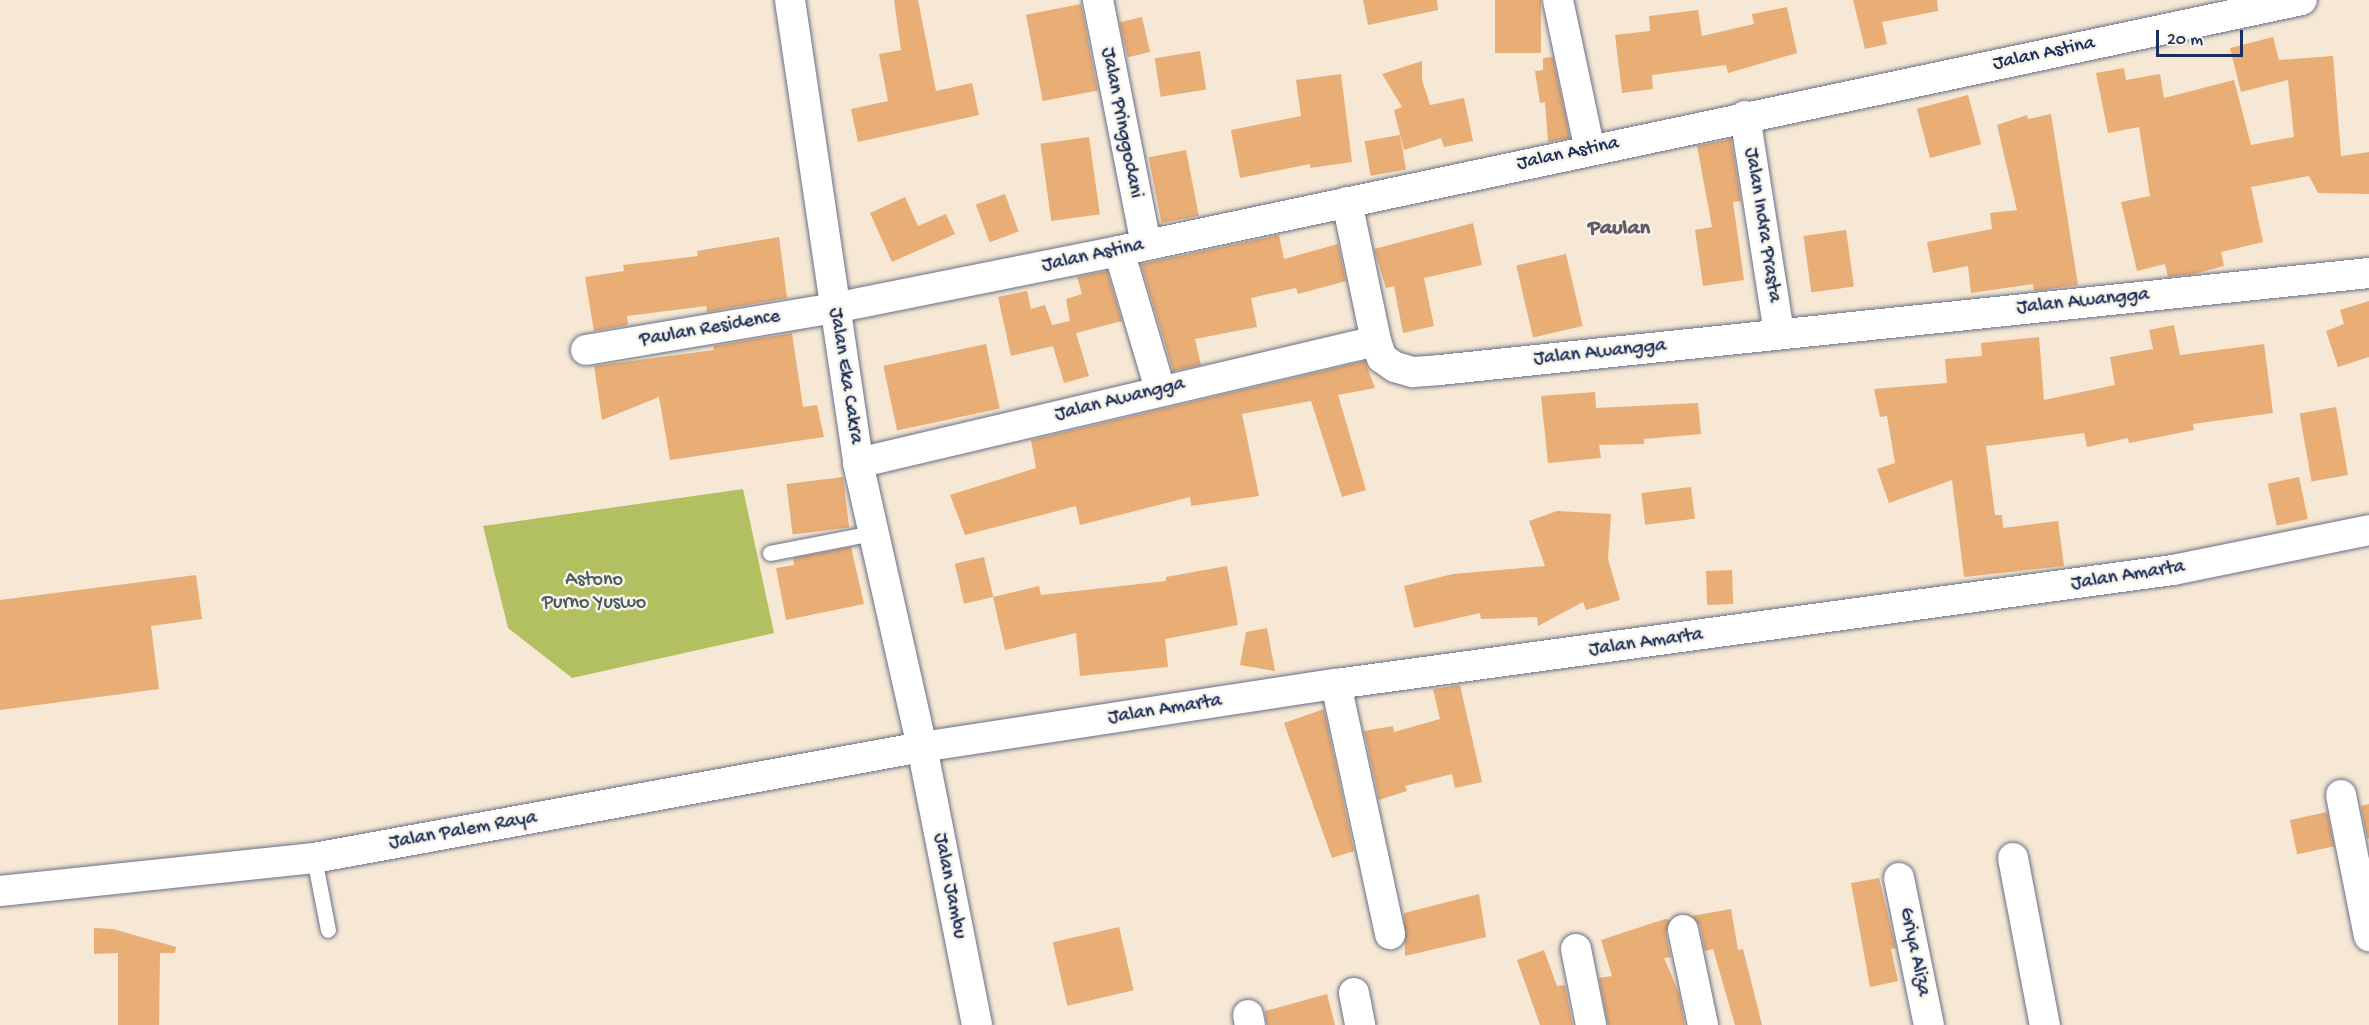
<!DOCTYPE html>
<html>
<head>
<meta charset="utf-8">
<style>
  body { margin:0 }
  #map { position:relative; width:2369px; height:1025px; overflow:hidden; background:#f6e8d4; font-family:"Gochi Hand",sans-serif }
  div>[style] { position:absolute }
  [style*='--x'] { left:calc(var(--x)*1px); top:calc(var(--y)*1px); width:calc(var(--w)*1px); rotate:calc(var(--a)*1deg) }
  .green>* { inset:0; background:#b2c062 }
  .building>* { inset:0; background:#e9ad76; transform-origin:0 0 }
  .roads { filter:drop-shadow(0 0 2px #687087) drop-shadow(0 0 2px #687087) }
  .service>* { height:15px; margin:-7.5px; padding:0 7.5px; transform-origin:7.5px; border-radius:7.5px; background:#fff }
  .minor>* { height:30px; margin:-15px; padding:0 15px; transform-origin:15px; border-radius:15px; background:#fff }
  span { translate:-50% -50%; white-space:nowrap; text-align:center; line-height:1.15; -webkit-text-stroke:5px #f7f3e8; paint-order:stroke }
  .street-label { font-size:20px; color:#1b2f5e }
  .park-label { font-size:20px; color:#485a5f }
  .quarter-label { font-size:22px; color:#635b66; font-weight:700 }
  .scale { position:absolute; left:2156px; top:30px; width:87px; height:27px; box-sizing:border-box; border:3px solid #1b2f5e; border-top:0; padding-left:8px; font-size:18px; line-height:21px; white-space:nowrap; color:#1b2f5e; -webkit-text-stroke:4px #f7f3e8; paint-order:stroke }
</style>
</head>
<body>
<div id="map">
  <div class="green">
    <div style="clip-path:polygon(743px 489px,774px 633px,572px 678px,508px 628px,483px 526px)"></div>
  </div>
  <div class="building">
    <div style="clip-path:polygon(894px 0,918px 0,936px 91px,972px 83px,979px 115px,858px 142px,851px 109px,888px 101px,879px 54px,901px 50px)"></div>
    <div style="clip-path:polygon(1363px 0,1437px 0,1438px 10px,1368px 25px)"></div>
    <div style="left:1495px;top:0;width:46px;height:53px"></div>
    <div style="clip-path:polygon(1853px 0,1937px 0,1938px 11px,1882px 22px,1887px 44px,1865px 49px)"></div>
    <div style="left:1081px;top:4px;width:88px;height:56px;rotate:79deg"></div>
    <div style="clip-path:polygon(1787px 7px,1797px 53px,1728px 73px,1726px 65px,1652px 75px,1653px 89px,1622px 93px,1615px 35px,1650px 31px,1649px 16px,1698px 10px,1702px 36px,1754px 24px,1752px 14px)"></div>
    <div style="left:1142px;top:17px;width:36px;height:23px;rotate:77deg"></div>
    <div style="clip-path:polygon(2273px 37px,2279px 60px,2333px 56px,2341px 156px,2369px 152px,2369px 194px,2318px 193px,2309px 176px,2251px 187px,2263px 242px,2221px 252px,2224px 266px,2194px 274px,2168px 277px,2165px 264px,2137px 271px,2121px 202px,2150px 196px,2139px 127px,2108px 133px,2096px 73px,2124px 68px,2126px 80px,2160px 74px,2164px 98px,2234px 80px,2251px 145px,2294px 137px,2288px 80px,2241px 92px,2230px 48px)"></div>
    <div style="left:1200px;top:51px;width:39px;height:46px;rotate:81deg"></div>
    <div style="clip-path:polygon(1553px 57px,1570px 138px,1548px 142px,1545px 102px,1540px 103px,1535px 71px,1543px 70px,1543px 58px)"></div>
    <div style="clip-path:polygon(1422px 61px,1422px 80px,1430px 105px,1464px 98px,1473px 141px,1444px 147px,1441px 138px,1404px 150px,1394px 110px,1402px 107px,1382px 74px)"></div>
    <div style="clip-path:polygon(1341px 74px,1352px 162px,1310px 168px,1310px 164px,1240px 178px,1231px 130px,1301px 116px,1296px 80px)"></div>
    <div style="left:1968px;top:95px;width:51px;height:53px;rotate:75deg"></div>
    <div style="clip-path:polygon(2051px 114px,2078px 285px,2034px 291px,2033px 284px,1971px 293px,1968px 266px,1933px 273px,1927px 242px,1992px 229px,1990px 213px,2017px 210px,1997px 125px,2027px 115px,2028px 119px)"></div>
    <div style="left:1400px;top:135px;width:35px;height:36px;rotate:80deg"></div>
    <div style="left:1089px;top:137px;width:78px;height:49px;rotate:82deg"></div>
    <div style="clip-path:polygon(1731px 139px,1741px 201px,1733px 202px,1744px 280px,1703px 286px,1695px 230px,1712px 227px,1697px 146px)"></div>
    <div style="left:1186px;top:150px;width:67px;height:38px;rotate:79deg"></div>
    <div style="left:1005px;top:194px;width:40px;height:31px;rotate:70deg"></div>
    <div style="clip-path:polygon(905px 197px,918px 226px,946px 214px,955px 234px,892px 262px,870px 213px)"></div>
    <div style="clip-path:polygon(1473px 223px,1482px 265px,1424px 278px,1434px 326px,1403px 333px,1394px 286px,1386px 288px,1374px 249px)"></div>
    <div style="left:1846px;top:230px;width:57px;height:43px;rotate:82deg"></div>
    <div style="clip-path:polygon(1279px 235px,1284px 259px,1338px 244px,1346px 281px,1298px 294px,1296px 288px,1251px 298px,1257px 327px,1195px 339px,1201px 365px,1173px 371px,1141px 264px)"></div>
    <div style="clip-path:polygon(779px 237px,787px 298px,707px 312px,706px 306px,627px 316px,628px 325px,594px 331px,585px 277px,624px 271px,623px 265px,698px 256px,697px 251px)"></div>
    <div style="left:1566px;top:254px;width:74px;height:51px;rotate:77deg"></div>
    <div style="clip-path:polygon(1107px 271px,1122px 321px,1076px 333px,1089px 376px,1064px 383px,1053px 346px,1011px 356px,998px 297px,1027px 291px,1031px 309px,1045px 305px,1052px 325px,1070px 321px,1066px 299px,1082px 294px,1077px 277px)"></div>
    <div style="clip-path:polygon(2369px 301px,2369px 357px,2338px 367px,2326px 331px,2344px 324px,2340px 310px)"></div>
    <div style="clip-path:polygon(2174px 325px,2180px 355px,2264px 344px,2273px 413px,2193px 424px,2194px 430px,2129px 443px,2128px 438px,2087px 447px,2084px 433px,1986px 446px,1995px 515px,2002px 515px,2003px 528px,2058px 521px,2064px 566px,1964px 577px,1952px 480px,1889px 503px,1877px 469px,1895px 463px,1887px 416px,1880px 417px,1874px 389px,1947px 383px,1945px 359px,1982px 356px,1981px 343px,2039px 337px,2044px 400px,2115px 385px,2110px 357px,2153px 349px,2149px 330px)"></div>
    <div style="clip-path:polygon(792px 333px,803px 407px,817px 405px,824px 437px,670px 460px,659px 397px,602px 420px,594px 366px,714px 350px,713px 346px)"></div>
    <div style="left:986px;top:344px;width:66px;height:105px;rotate:78deg"></div>
    <div style="clip-path:polygon(1365px 361px,1375px 388px,1338px 395px,1366px 490px,1342px 497px,1311px 401px,1242px 414px,1259px 496px,1191px 506px,1190px 497px,1080px 525px,1076px 506px,965px 535px,950px 495px,1036px 468px,1031px 440px)"></div>
    <div style="clip-path:polygon(1595px 392px,1596px 408px,1698px 403px,1701px 434px,1644px 439px,1644px 444px,1599px 445px,1601px 458px,1548px 463px,1541px 396px)"></div>
    <div style="left:2336px;top:407px;width:69px;height:37px;rotate:80deg"></div>
    <div style="left:843px;top:477px;width:51px;height:57px;rotate:83deg"></div>
    <div style="left:2299px;top:477px;width:43px;height:32px;rotate:78deg"></div>
    <div style="left:1691px;top:487px;width:32px;height:50px;rotate:83deg"></div>
    <div style="clip-path:polygon(1557px 511px,1611px 514px,1608px 559px,1620px 600px,1586px 610px,1583px 602px,1538px 626px,1537px 617px,1481px 619px,1480px 613px,1414px 628px,1404px 586px,1453px 574px,1545px 566px,1529px 521px)"></div>
    <div style="clip-path:polygon(851px 547px,864px 604px,786px 620px,776px 568px,794px 565px,793px 558px)"></div>
    <div style="left:984px;top:557px;width:41px;height:30px;rotate:77deg"></div>
    <div style="clip-path:polygon(1227px 566px,1238px 625px,1165px 639px,1168px 667px,1080px 676px,1076px 633px,1005px 650px,993px 597px,1039px 586px,1041px 595px,1166px 581px,1166px 577px)"></div>
    <div style="left:1732px;top:570px;width:34px;height:26px;rotate:88deg"></div>
    <div style="clip-path:polygon(196px 575px,202px 619px,151px 626px,159px 689px,0 710px,0 600px)"></div>
    <div style="clip-path:polygon(1267px 628px,1275px 671px,1240px 665px,1246px 632px)"></div>
    <div style="clip-path:polygon(1460px 685px,1482px 782px,1455px 788px,1452px 774px,1405px 786px,1407px 791px,1379px 800px,1364px 731px,1393px 726px,1394px 732px,1440px 719px,1433px 689px)"></div>
    <div style="clip-path:polygon(1324px 709px,1354px 851px,1332px 858px,1284px 723px)"></div>
    <div style="clip-path:polygon(2369px 804px,2369px 838px,2367px 839px,2361px 806px)"></div>
    <div style="left:2327px;top:812px;width:35px;height:38px;rotate:78deg"></div>
    <div style="clip-path:polygon(1879px 878px,1896px 948px,1891px 949px,1898px 981px,1870px 987px,1851px 883px)"></div>
    <div style="clip-path:polygon(1479px 894px,1486px 937px,1405px 956px,1404px 913px)"></div>
    <div style="clip-path:polygon(1731px 909px,1738px 950px,1743px 949px,1762px 1025px,1735px 1025px,1713px 949px,1705px 951px,1700px 926px,1692px 916px)"></div>
    <div style="clip-path:polygon(1665px 919px,1670px 920px,1666px 933px,1671px 957px,1664px 958px,1679px 993px,1685px 1025px,1608px 1025px,1599px 978px,1612px 976px,1601px 940px)"></div>
    <div style="left:1119px;top:927px;width:65px;height:68px;rotate:77deg"></div>
    <div style="clip-path:polygon(94px 928px,113px 929px,176px 947px,175px 953px,160px 953px,159px 1025px,118px 1025px,118px 953px,94px 954px)"></div>
    <div style="clip-path:polygon(1544px 950px,1557px 986px,1565px 985px,1573px 1025px,1540px 1025px,1517px 960px)"></div>
    <div style="clip-path:polygon(1327px 994px,1335px 1025px,1267px 1025px,1265px 1011px)"></div>
  </div>
  <div class="roads">
    <div class="service">
      <div style="--x:770;--y:553;--w:104;--a:-11.1"></div>
      <div style="--x:314;--y:858;--w:73;--a:79"></div>
    </div>
    <div class="minor">
      <div style="--x:790;--y:0;--w:468;--a:81.6"></div>
      <div style="--x:858;--y:463;--w:291;--a:77.3"></div>
      <div style="--x:922;--y:747;--w:283;--a:78.8"></div>
      <div style="--x:1098;--y:0;--w:250;--a:78.9"></div>
      <div style="--x:1558;--y:0;--w:153;--a:78"></div>
      <div style="--x:1745;--y:116;--w:220;--a:81.1"></div>
      <div style="--x:1347;--y:202;--w:142;--a:78.2"></div>
      <div style="--x:1119;--y:251;--w:144;--a:73.5"></div>
      <div style="--x:586;--y:350;--w:252;--a:-9.6"></div>
      <div style="--x:834;--y:308;--w:291;--a:-11.3"></div>
      <div style="--x:1119;--y:251;--w:1209;--a:-11.98"></div>
      <div style="--x:858;--y:463;--w:532;--a:-13.25"></div>
      <div style="--x:1376;--y:341;--w:18;--a:71"></div>
      <div style="--x:1382;--y:358;--w:16;--a:35"></div>
      <div style="--x:1395;--y:367;--w:19;--a:16"></div>
      <div style="--x:1413;--y:372;--w:27;--a:-4"></div>
      <div style="--x:1440;--y:370;--w:934;--a:-5.96"></div>
      <div style="--x:1336;--y:684;--w:256;--a:77.8"></div>
      <div style="--x:2341;--y:795;--w:144;--a:78.8"></div>
      <div style="--x:2013;--y:858;--w:170;--a:79.2"></div>
      <div style="--x:1899;--y:878;--w:150;--a:78.5"></div>
      <div style="--x:0;--y:891;--w:316;--a:-6"></div>
      <div style="--x:314;--y:858;--w:618;--a:-10.35"></div>
      <div style="--x:922;--y:747;--w:419;--a:-8.7"></div>
      <div style="--x:1336;--y:684;--w:845;--a:-7.76"></div>
      <div style="--x:2173;--y:570;--w:200;--a:-11.5"></div>
      <div style="--x:1683;--y:930;--w:97;--a:78.1"></div>
      <div style="--x:1576;--y:949;--w:77;--a:78.8"></div>
      <div style="--x:1354;--y:993;--w:33;--a:79"></div>
      <div style="--x:1248;--y:1015;--w:10;--a:79"></div>
    </div>
  </div>
  <div class="street-label">
    <span style="left:2044px;top:54px;rotate:-12deg">Jalan Astina</span>
    <span style="left:1121px;top:123px;rotate:79deg">Jalan Pringgodani</span>
    <span style="left:1568px;top:154px;rotate:-12deg">Jalan Astina</span>
    <span style="left:1762px;top:225px;rotate:81deg">Jalan Indra Prasta</span>
    <span style="left:1093px;top:256px;rotate:-12deg">Jalan Astina</span>
    <span style="left:2083px;top:302px;rotate:-6deg">Jalan Awangga</span>
    <span style="left:710px;top:329px;rotate:-10deg">Paulan Residence</span>
    <span style="left:1600px;top:353px;rotate:-6deg">Jalan Awangga</span>
    <span style="left:845px;top:376px;rotate:81deg">Jalan Eka Cakra</span>
    <span style="left:1120px;top:400px;rotate:-14deg">Jalan Awangga</span>
    <span style="left:2128px;top:576px;rotate:-9deg">Jalan Amarta</span>
    <span style="left:1646px;top:643px;rotate:-8deg">Jalan Amarta</span>
    <span style="left:1165px;top:710px;rotate:-9deg">Jalan Amarta</span>
    <span style="left:463px;top:831px;rotate:-10deg">Jalan Palem Raya</span>
    <span style="left:949px;top:886px;rotate:79deg">Jalan Jambu</span>
    <span style="left:1914px;top:952px;rotate:78deg">Griya Aliza</span>
  </div>
  <div class="park-label">
    <span style="left:594px;top:592px">Astono<br>Purno Yuswo</span>
  </div>
  <div class="quarter-label">
    <span style="left:1619px;top:230px">Paulan</span>
  </div>
  <div class="scale">20 m</div>
</div>
</body>
</html>
